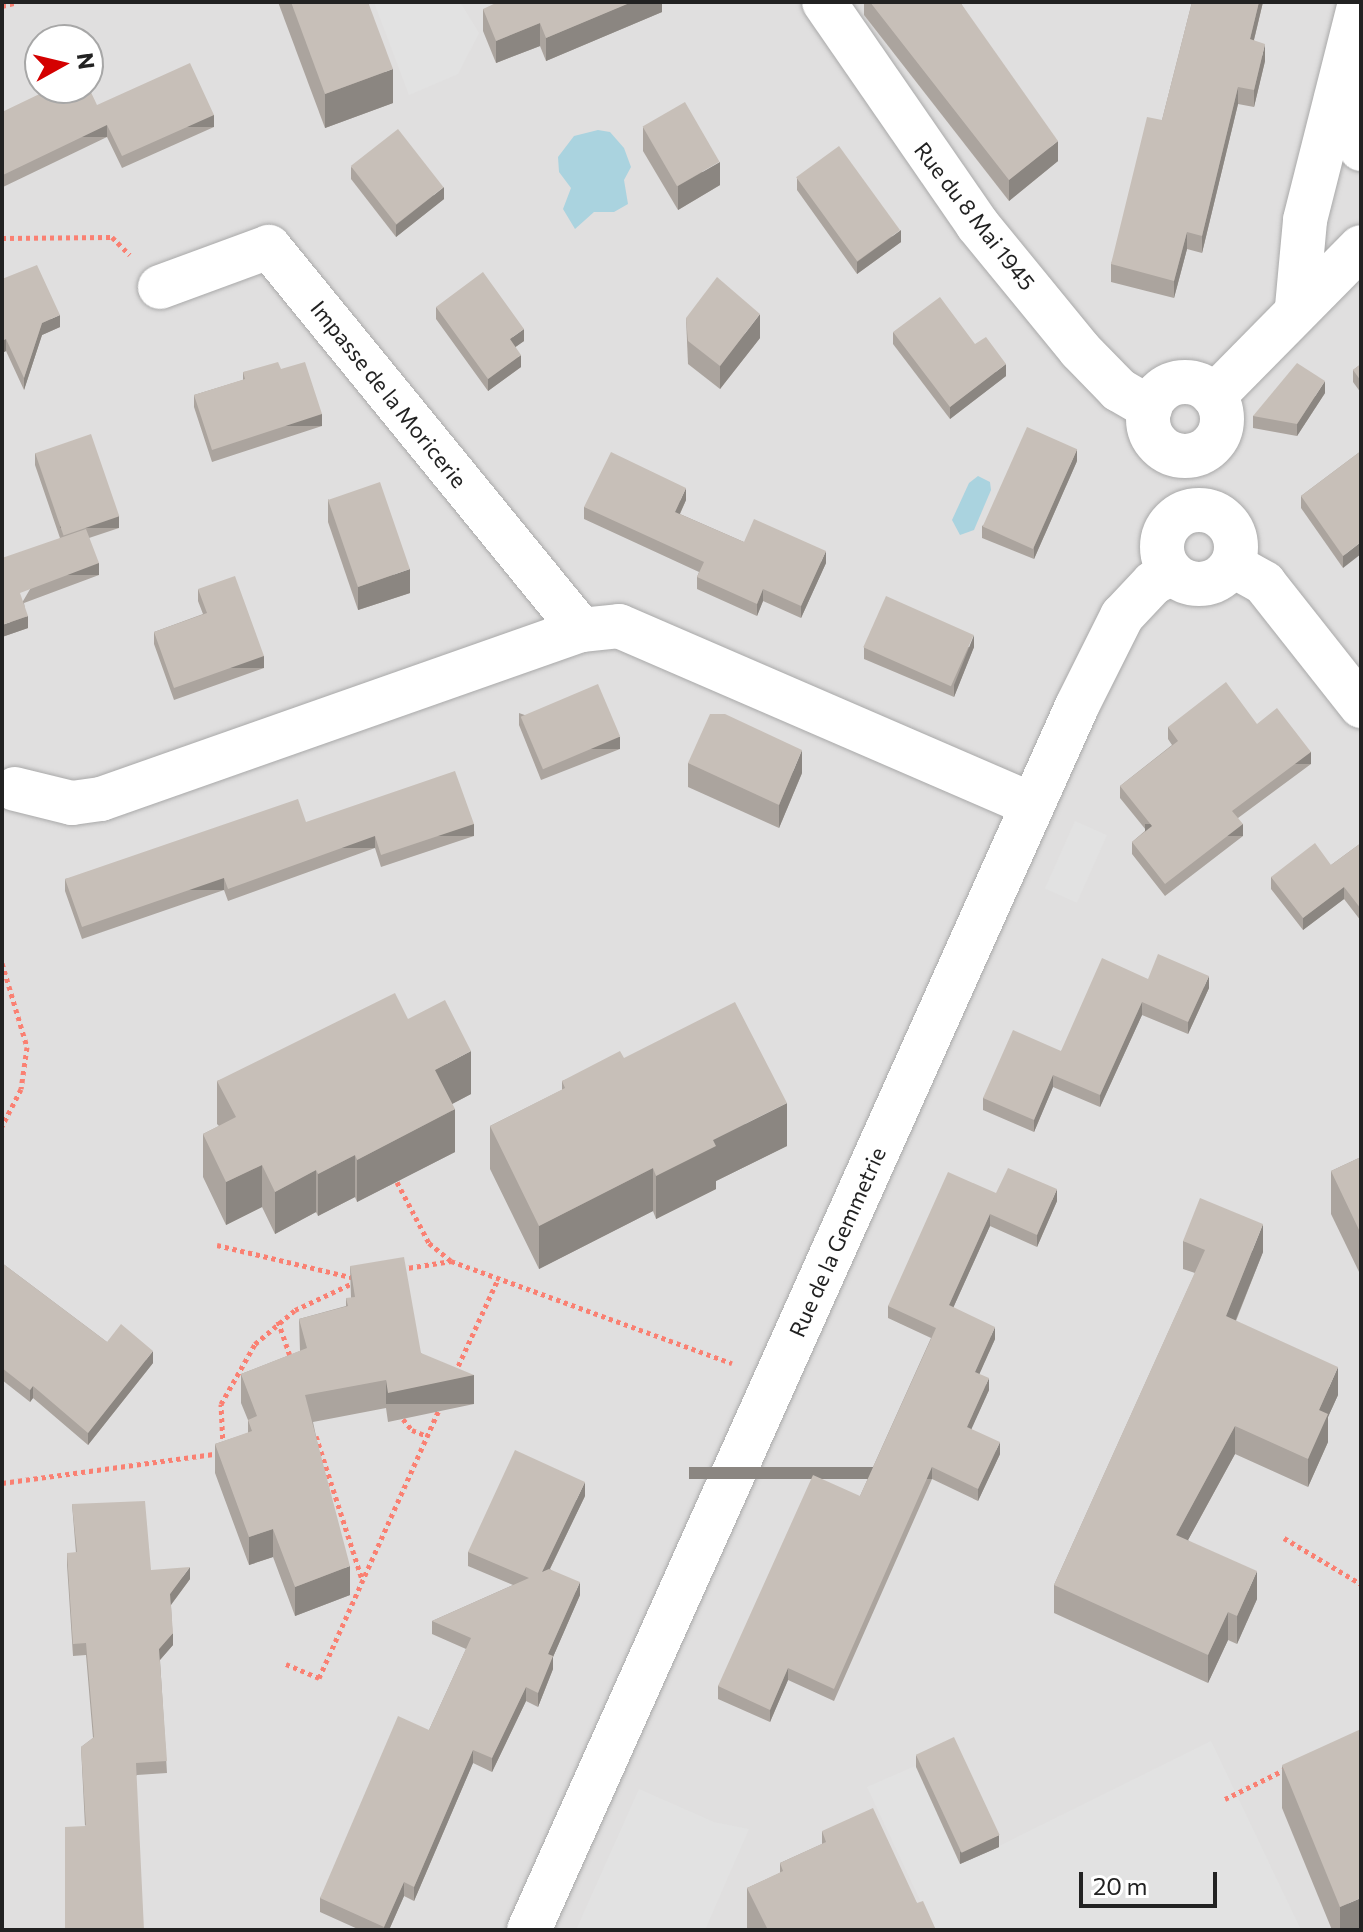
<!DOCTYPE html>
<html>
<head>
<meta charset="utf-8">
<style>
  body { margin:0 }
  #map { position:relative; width:1363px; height:1932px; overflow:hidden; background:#f2efe9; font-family:Commissioner,sans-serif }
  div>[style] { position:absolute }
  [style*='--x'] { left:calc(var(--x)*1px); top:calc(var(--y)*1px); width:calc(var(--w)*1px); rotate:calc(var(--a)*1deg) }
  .residential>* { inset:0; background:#e0dfdf }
  .parking>* { inset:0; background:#e2e2e2; transform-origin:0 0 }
  .water>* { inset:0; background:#aad3df }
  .path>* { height:5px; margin-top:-2.5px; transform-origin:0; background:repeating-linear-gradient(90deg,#fa8072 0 4px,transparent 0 8px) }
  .roads { filter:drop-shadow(0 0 2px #a9a9a9) drop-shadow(0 0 2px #a9a9a9) }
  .street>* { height:44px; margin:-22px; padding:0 22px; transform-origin:22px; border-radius:22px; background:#fff }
  .street>.ring { margin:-22px; padding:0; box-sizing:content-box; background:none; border:44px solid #fff; border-radius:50% }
  .wall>* { inset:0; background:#aba49e }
  .shaded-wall>* { inset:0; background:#8b8681; transform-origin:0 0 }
  .building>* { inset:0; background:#c7bfb8; transform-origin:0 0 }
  span { translate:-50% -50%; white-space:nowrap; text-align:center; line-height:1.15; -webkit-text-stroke:6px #fff; paint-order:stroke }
  .street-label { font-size:22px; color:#222 }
  .frame { position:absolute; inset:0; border:4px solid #222; pointer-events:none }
  .north { position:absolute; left:24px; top:24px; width:80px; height:80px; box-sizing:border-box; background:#fff; border:2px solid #a7a7a7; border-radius:50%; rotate:82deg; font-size:22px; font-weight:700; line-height:32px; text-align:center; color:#222 }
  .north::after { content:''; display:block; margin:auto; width:28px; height:36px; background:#d40000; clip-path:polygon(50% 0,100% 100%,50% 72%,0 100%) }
  .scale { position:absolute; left:1079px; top:1872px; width:138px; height:36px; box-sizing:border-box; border:4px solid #222; border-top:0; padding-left:10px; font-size:24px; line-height:28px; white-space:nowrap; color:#222; -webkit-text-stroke:6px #fff; paint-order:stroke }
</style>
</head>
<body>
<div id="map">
  <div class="residential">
    <div style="clip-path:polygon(evenodd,2px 2px,1361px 2px,1361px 1930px,2px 1930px,2px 2px,40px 40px,88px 40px,88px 88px,40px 88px,40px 40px)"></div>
  </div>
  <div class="parking">
    <div style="clip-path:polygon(374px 2px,460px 2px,479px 33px,458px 74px,409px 95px)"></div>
    <div style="left:1075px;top:821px;width:35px;height:74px;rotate:24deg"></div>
    <div style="clip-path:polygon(1211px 1741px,1301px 1930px,934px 1930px,867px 1787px,954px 1749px,999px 1846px)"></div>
    <div style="clip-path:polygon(639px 1789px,714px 1822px,749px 1829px,705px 1930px,576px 1930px)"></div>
  </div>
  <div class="water">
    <div style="clip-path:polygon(598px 130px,610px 132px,624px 148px,631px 167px,624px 180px,628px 204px,614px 212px,594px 212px,575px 229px,563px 209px,571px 188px,559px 172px,558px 157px,574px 136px)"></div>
    <div style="clip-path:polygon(978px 476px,990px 482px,991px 490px,974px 530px,960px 535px,952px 520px,969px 483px)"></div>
  </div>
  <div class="path">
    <div style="--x:2;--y:6;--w:16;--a:-14"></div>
    <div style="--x:2;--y:238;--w:110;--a:-0.5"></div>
    <div style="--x:112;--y:237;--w:25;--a:45"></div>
    <div style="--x:2;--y:963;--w:88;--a:73.4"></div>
    <div style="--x:27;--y:1047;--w:42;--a:98.1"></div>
    <div style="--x:21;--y:1089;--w:42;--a:117.2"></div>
    <div style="--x:397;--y:1182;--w:69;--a:62.3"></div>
    <div style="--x:429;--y:1243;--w:28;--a:39"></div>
    <div style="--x:451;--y:1261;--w:299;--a:20"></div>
    <div style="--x:217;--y:1245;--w:141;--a:13.5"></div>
    <div style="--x:401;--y:1269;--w:51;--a:-9.1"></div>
    <div style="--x:278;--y:1321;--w:39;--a:71"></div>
    <div style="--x:455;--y:1373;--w:103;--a:-65.4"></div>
    <div style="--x:403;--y:1419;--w:14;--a:51"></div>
    <div style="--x:412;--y:1430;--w:16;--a:22"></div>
    <div style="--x:316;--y:1436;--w:150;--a:72.2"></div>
    <div style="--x:223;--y:1446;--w:42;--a:-92.7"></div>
    <div style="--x:221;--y:1404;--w:69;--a:-60.5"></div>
    <div style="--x:255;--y:1344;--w:52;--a:-40.4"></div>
    <div style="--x:295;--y:1310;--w:68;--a:-25.1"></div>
    <div style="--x:2;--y:1483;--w:221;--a:-7.8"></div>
    <div style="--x:1284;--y:1538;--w:90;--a:30.9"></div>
    <div style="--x:286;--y:1664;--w:36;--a:23"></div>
    <div style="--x:319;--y:1678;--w:297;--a:-65.9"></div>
    <div style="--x:1225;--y:1799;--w:70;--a:-26.2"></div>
  </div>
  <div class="roads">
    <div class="street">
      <div style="--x:824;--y:2;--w:270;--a:55.4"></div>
      <div style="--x:977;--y:224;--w:163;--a:50.7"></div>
      <div style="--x:1080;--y:350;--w:56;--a:45.7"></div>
      <div style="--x:1119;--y:390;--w:36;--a:30"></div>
      <div style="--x:1336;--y:99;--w:56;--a:63.4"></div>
      <div style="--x:160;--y:287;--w:116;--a:-20.2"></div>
      <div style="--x:269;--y:247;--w:494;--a:50.8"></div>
      <div style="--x:1297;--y:307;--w:87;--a:-84.7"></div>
      <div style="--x:1305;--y:220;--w:225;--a:-75.8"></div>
      <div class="ring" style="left:1148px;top:382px;width:30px;height:30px"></div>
      <div style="--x:1214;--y:396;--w:209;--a:-45.4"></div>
      <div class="ring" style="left:1162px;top:510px;width:30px;height:30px"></div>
      <div style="--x:1232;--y:565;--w:37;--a:29"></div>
      <div style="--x:1264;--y:583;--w:157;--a:51.7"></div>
      <div style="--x:15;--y:789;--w:59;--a:13.8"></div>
      <div style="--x:72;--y:803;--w:29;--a:-8"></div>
      <div style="--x:101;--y:799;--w:509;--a:-19.4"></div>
      <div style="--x:581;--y:630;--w:38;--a:-6"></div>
      <div style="--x:619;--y:626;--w:450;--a:23.4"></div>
      <div style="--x:529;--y:1930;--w:1341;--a:-65.88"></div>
      <div style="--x:1077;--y:706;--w:101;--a:-63.4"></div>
      <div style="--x:1122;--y:616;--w:45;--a:-46.8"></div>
      <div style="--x:1153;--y:583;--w:21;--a:-28"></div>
    </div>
  </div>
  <div class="wall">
    <div style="clip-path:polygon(278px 2px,368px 2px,393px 103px,325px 128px)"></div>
    <div style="clip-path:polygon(662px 2px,662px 12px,546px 61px,540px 46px,496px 63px,483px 31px,483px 9px)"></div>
    <div style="clip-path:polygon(864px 2px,960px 2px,1058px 161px,1009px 201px,864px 15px)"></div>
    <div style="clip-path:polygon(1192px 2px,1263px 2px,1254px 40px,1265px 61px,1254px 107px,1238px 104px,1202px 253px,1187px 249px,1174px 298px,1111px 282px,1111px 264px,1162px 120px)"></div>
    <div style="clip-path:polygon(97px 105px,214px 127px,122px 168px,107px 137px,3px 187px,2px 185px,2px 112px)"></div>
    <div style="clip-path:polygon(643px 127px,720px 185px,678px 210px,643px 151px)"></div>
    <div style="clip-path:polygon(351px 167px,444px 199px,396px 237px,351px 179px)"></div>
    <div style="clip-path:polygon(797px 178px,901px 242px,857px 274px,797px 190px)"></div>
    <div style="clip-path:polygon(2px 279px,60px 327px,42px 335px,24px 390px,6px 351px,2px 353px)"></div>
    <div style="clip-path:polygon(436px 307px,524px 341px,515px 347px,521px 367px,488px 391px,436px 319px)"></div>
    <div style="clip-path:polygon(686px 318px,760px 338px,720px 389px,688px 364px)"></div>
    <div style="clip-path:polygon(893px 332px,1006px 376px,950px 419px,893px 344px)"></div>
    <div style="clip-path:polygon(1361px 364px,1361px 393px,1353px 382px,1353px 370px)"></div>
    <div style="clip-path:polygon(281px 369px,322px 426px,212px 462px,194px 407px,194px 395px,243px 380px,243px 372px)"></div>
    <div style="clip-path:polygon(1325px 393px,1297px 436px,1253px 428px,1253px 416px)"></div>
    <div style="clip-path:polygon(1361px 451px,1343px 568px,1301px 508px,1301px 496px)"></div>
    <div style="clip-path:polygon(35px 453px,119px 528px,89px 538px,99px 575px,24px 603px,28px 628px,2px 637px,60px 538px,35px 465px)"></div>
    <div style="clip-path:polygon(1077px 461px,1034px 559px,982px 538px,982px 526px)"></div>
    <div style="clip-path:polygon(328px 499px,410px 593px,358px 610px,328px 522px)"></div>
    <div style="clip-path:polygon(686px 500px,680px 514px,744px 542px,826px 563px,801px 618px,763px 601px,757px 616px,697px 589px,697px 577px,699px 572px,584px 519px,584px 507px)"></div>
    <div style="clip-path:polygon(198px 589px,264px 668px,174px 700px,154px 644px,154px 632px,203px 614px,198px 601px)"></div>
    <div style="clip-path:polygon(864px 647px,974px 647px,954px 697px,864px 659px)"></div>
    <div style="clip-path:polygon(519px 713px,620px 749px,541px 780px,519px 725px)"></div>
    <div style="clip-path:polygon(1257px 724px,1311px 764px,1238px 818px,1243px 836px,1165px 896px,1132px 854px,1132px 842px,1146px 830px,1120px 798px,1120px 786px,1172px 745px,1168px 739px,1168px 727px)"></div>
    <div style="clip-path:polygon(688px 763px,802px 773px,779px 828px,688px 787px)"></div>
    <div style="clip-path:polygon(306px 822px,474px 836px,381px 867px,375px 848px,228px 901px,224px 890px,82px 939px,65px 891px,65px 879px)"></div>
    <div style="clip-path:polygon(1361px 843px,1361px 921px,1344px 899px,1303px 930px,1271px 889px,1271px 877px,1331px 865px)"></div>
    <div style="clip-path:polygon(1148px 979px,1209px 988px,1188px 1034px,1142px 1015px,1100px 1107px,1053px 1087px,1034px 1132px,983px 1110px,983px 1098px,1061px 1051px)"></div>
    <div style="clip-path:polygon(408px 1019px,471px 1094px,452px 1104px,455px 1152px,357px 1202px,355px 1197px,318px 1216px,316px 1212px,275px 1234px,262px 1207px,226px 1225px,203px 1177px,203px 1134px,219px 1126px,217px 1124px,217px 1081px)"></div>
    <div style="clip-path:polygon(624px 1058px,787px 1146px,716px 1181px,716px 1189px,656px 1219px,653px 1211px,539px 1269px,490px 1169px,490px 1126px,562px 1090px,562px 1081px)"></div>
    <div style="clip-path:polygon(1361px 1157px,1361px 1276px,1331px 1214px,1331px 1171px)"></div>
    <div style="clip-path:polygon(996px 1193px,1057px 1201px,1037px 1247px,990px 1226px,953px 1308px,995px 1339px,979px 1374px,989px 1390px,971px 1429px,1000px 1454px,978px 1501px,932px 1479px,834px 1701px,788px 1680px,770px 1722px,718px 1699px,718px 1686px,860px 1496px,931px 1338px,888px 1318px,888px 1306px)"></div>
    <div style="clip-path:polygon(1183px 1241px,1263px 1252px,1236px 1321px,1338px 1395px,1328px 1417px,1328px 1442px,1308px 1487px,1235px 1454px,1188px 1540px,1257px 1599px,1237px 1644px,1228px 1640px,1208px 1683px,1054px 1613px,1054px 1585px,1195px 1273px,1183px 1269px)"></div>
    <div style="clip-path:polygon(2px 1263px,107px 1342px,153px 1363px,88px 1445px,33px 1398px,30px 1402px,2px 1380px)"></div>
    <div style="clip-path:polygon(350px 1266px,421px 1353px,474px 1404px,388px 1422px,386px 1408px,313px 1422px,350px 1595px,295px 1616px,273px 1557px,249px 1565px,215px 1473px,215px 1444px,248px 1433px,248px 1420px,241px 1403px,241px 1374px,300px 1351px,299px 1319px,346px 1306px,346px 1298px,351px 1298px)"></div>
    <div style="clip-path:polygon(585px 1496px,550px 1569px,580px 1595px,553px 1657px,553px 1669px,538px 1707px,526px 1701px,492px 1772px,473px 1763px,414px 1901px,404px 1896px,389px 1930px,360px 1930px,320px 1912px,320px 1898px,429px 1730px,466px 1649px,432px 1634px,432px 1621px,513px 1585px,468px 1566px,468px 1552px)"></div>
    <div style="clip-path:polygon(72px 1504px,151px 1570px,190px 1579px,171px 1605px,173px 1645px,160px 1660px,167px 1773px,137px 1775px,85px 1826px,81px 1747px,93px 1738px,86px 1655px,73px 1656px,67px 1565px,67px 1553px,76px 1553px)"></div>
    <div style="clip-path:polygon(916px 1755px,999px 1847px,960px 1864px,916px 1767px)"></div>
    <div style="clip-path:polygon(1282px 1765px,1361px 1930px,1332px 1930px,1282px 1808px)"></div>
    <div style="clip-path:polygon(822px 1831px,917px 1903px,936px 1930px,747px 1930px,747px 1888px,780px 1873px,780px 1863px,822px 1844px)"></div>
  </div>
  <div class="shaded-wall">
    <div style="clip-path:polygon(631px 2px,662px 2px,662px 12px,546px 61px,546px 38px)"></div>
    <div style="clip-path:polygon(1259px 2px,1263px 2px,1250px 56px,1250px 39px)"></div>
    <div style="clip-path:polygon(540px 23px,540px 46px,496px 63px,496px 41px)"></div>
    <div style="clip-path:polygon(1265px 44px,1265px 61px,1254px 107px,1254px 90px)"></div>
    <div style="clip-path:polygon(393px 69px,393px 103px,325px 128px,325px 94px)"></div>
    <div style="clip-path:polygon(1238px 87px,1238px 104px,1202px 253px,1202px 236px)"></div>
    <div style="left:214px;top:115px;width:12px;height:101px;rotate:90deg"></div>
    <div style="left:107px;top:125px;width:12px;height:115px;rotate:90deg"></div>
    <div style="clip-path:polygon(1058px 141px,1058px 161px,1009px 201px,1009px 180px)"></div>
    <div style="clip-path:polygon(720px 162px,720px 185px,678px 210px,678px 186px)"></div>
    <div style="clip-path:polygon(444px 187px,444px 199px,396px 237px,396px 225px)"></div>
    <div style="clip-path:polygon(901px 230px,901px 242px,857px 274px,857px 262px)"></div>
    <div style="clip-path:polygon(1187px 232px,1187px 249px,1174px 298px,1174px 281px)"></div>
    <div style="clip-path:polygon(760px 314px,760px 338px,720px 389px,720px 366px)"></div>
    <div style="clip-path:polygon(60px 315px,60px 327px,42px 335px,24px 390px,24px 378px,42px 323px)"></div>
    <div style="clip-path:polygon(524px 329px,524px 341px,510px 351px,510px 339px)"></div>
    <div style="clip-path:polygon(6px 339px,6px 351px,2px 353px,2px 341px)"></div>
    <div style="clip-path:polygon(521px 355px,521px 367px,488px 391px,488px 379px)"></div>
    <div style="clip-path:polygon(1006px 364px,1006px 376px,950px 419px,950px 407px)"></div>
    <div style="clip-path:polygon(1325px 381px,1325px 393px,1297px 436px,1297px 424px)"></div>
    <div style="left:322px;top:414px;width:12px;height:116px;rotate:90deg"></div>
    <div style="clip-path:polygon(1077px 449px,1077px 461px,1034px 559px,1034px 547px)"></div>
    <div style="clip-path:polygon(686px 488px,686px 500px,675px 524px,675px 512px)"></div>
    <div style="left:119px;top:516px;width:12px;height:59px;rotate:90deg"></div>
    <div style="clip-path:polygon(1361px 542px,1361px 554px,1343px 568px,1343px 556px)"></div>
    <div style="clip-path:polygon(826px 551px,826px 563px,801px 618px,801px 606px)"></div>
    <div style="left:99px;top:563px;width:12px;height:85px;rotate:90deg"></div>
    <div style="clip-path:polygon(410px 569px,410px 593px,358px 610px,358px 587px)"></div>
    <div style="clip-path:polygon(763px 589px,763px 601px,757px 616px,757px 604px)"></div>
    <div style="clip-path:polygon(28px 616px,28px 628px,2px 637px,2px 625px)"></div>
    <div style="clip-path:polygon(974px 635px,974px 647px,954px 697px,954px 685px)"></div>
    <div style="left:264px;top:656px;width:12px;height:96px;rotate:90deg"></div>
    <div style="left:620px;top:737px;width:12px;height:85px;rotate:90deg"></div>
    <div style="clip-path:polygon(802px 750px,802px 773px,779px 828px,779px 805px)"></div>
    <div style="left:1311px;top:752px;width:12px;height:99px;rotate:90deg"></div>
    <div style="left:474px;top:824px;width:12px;height:98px;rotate:90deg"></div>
    <div style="left:1243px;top:824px;width:12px;height:98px;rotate:90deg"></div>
    <div style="left:375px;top:836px;width:12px;height:156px;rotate:90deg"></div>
    <div style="left:224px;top:878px;width:12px;height:150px;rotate:90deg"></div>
    <div style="clip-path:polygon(1344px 887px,1344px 899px,1303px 930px,1303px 918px)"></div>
    <div style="clip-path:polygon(1209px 976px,1209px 988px,1188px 1034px,1188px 1022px)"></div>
    <div style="clip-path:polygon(1142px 1002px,1142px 1015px,1100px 1107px,1100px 1095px)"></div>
    <div style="clip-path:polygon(471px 1051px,471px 1094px,435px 1113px,435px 1070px)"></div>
    <div style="clip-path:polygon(1053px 1075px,1053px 1087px,1034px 1132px,1034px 1120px)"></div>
    <div style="clip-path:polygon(787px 1103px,787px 1146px,716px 1181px,716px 1189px,656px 1219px,656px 1176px,713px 1140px)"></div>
    <div style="clip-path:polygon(455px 1109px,455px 1152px,357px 1202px,357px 1160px)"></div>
    <div style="clip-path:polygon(355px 1155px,355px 1197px,318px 1216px,318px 1174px)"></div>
    <div style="clip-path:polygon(262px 1165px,262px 1207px,226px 1225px,226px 1182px)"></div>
    <div style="clip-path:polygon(653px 1168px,653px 1211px,539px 1269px,539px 1226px)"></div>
    <div style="clip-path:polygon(316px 1170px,316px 1212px,275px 1234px,275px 1192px)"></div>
    <div style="clip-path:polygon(1057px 1189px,1057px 1201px,1037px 1247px,1037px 1235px)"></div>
    <div style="clip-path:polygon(990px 1214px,990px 1226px,949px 1317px,949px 1305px)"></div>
    <div style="clip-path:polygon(1263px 1224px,1263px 1252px,1226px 1344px,1226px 1316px)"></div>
    <div style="clip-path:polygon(995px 1327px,995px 1339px,975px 1384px,975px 1372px)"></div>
    <div style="clip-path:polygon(153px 1351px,153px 1363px,88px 1445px,88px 1433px)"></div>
    <div style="clip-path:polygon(1338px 1367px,1338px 1395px,1328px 1417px,1328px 1442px,1308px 1487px,1308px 1459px,1319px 1410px)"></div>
    <div style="left:474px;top:1375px;width:29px;height:88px;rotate:90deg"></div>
    <div style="clip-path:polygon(989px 1378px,989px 1390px,967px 1439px,967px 1427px)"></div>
    <div style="clip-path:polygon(33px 1386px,33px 1398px,30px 1402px,30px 1390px)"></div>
    <div style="clip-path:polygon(1235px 1426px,1235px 1454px,1176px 1562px,1176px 1535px)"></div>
    <div style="clip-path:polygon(1000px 1442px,1000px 1454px,978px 1501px,978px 1489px)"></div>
    <div style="left:932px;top:1467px;width:12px;height:243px;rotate:90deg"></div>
    <div style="clip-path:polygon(585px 1482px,585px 1496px,542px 1585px,542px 1572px)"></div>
    <div style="clip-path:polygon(273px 1529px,273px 1557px,249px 1565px,249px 1537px)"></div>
    <div style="clip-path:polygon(350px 1566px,350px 1595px,295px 1616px,295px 1587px)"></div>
    <div style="clip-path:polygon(190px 1567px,190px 1579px,170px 1606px,170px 1594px)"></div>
    <div style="clip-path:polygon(1257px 1571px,1257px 1599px,1237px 1644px,1237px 1616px)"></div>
    <div style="clip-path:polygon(580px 1582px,580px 1595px,553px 1657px,553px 1669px,538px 1707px,538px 1693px,548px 1654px)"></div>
    <div style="clip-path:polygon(1228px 1612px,1228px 1640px,1208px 1683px,1208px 1655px)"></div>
    <div style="clip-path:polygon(173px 1633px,173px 1645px,159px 1661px,159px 1649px)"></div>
    <div style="clip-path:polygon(788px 1668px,788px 1680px,770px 1722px,770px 1710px)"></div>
    <div style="clip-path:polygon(526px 1687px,526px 1701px,492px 1772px,492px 1758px)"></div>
    <div style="clip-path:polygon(473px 1750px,473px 1763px,414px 1901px,414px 1887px)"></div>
    <div style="clip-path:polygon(999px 1835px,999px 1847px,960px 1864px,960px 1852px)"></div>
    <div style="clip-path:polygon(404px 1882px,404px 1896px,389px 1930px,384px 1930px,384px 1927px)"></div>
    <div style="clip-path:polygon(1361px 1898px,1361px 1930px,1340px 1930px,1340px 1907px)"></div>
  </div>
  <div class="building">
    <div style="clip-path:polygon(291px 2px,368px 2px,393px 69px,325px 94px)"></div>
    <div style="clip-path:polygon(498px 2px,632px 2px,546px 38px,540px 23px,496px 41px,483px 9px)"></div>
    <div style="clip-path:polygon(870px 2px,960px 2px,1058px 141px,1009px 180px)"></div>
    <div style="clip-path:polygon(1192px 2px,1259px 2px,1250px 39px,1265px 44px,1254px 90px,1238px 87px,1202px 236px,1187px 232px,1174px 281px,1111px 264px,1147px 117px,1162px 120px)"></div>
    <div style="clip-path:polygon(190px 63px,214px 115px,122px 156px,107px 125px,3px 175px,2px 173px,2px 112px,52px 88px,88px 88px,88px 86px,97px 105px)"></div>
    <div style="left:685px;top:102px;width:69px;height:49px;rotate:60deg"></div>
    <div style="left:398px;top:129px;width:74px;height:60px;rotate:52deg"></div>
    <div style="left:839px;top:146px;width:104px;height:53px;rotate:54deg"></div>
    <div style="clip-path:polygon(37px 265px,60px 315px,42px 323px,24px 378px,6px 339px,2px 341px,2px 279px)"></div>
    <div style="clip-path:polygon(483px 272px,524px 329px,510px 339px,521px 355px,488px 379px,436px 307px)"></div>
    <div style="clip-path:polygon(717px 277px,760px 314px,720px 366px,688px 341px,686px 318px)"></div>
    <div style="clip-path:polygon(940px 297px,975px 344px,986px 337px,1006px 364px,950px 407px,893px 332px)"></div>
    <div style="clip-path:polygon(278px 362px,281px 369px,305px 362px,322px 414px,212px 450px,194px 395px,245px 379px,243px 372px)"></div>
    <div style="clip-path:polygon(1297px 363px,1325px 381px,1297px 424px,1253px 416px)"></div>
    <div style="clip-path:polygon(1361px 364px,1361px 381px,1353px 370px)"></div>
    <div style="left:1027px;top:427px;width:55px;height:109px;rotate:24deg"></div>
    <div style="left:91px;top:434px;width:87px;height:59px;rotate:71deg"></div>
    <div style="clip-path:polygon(1361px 451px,1361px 542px,1343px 556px,1301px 496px)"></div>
    <div style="clip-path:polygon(611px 452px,686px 488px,675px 512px,744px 542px,754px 519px,826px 551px,801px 606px,763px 589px,757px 604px,697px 577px,704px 562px,584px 507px)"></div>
    <div style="left:380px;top:482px;width:92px;height:55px;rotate:71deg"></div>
    <div style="clip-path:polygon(86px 529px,99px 563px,20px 593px,28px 616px,2px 625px,2px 558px)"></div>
    <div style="clip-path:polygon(235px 576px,264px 656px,174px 688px,154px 632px,207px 613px,198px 589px)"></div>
    <div style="left:886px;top:596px;width:96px;height:56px;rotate:24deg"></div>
    <div style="clip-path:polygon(1226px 682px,1257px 724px,1277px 708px,1311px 752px,1232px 811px,1243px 824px,1165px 884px,1132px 842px,1152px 826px,1120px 786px,1178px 741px,1168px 727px)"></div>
    <div style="left:598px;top:684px;width:57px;height:84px;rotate:67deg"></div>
    <div style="clip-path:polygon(710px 714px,725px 714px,802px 750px,779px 805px,688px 763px)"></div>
    <div style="clip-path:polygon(455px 771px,474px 824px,381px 855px,375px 836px,228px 889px,224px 878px,82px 927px,65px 879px,298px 799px,306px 822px)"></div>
    <div style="clip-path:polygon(1315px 843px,1331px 865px,1361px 843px,1361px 909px,1344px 887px,1303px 918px,1271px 877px)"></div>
    <div style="clip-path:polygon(1158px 954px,1209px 976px,1188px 1022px,1142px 1002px,1100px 1095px,1053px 1075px,1034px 1120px,983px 1098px,1013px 1030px,1061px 1051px,1102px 958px,1148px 979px)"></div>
    <div style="clip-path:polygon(395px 993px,408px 1019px,445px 1000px,471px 1051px,435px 1070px,455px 1109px,357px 1160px,355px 1155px,318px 1174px,316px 1170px,275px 1192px,262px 1165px,226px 1182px,203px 1134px,236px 1117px,217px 1081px)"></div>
    <div style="clip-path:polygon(735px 1002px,787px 1103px,713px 1140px,716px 1146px,656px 1176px,653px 1168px,539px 1226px,490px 1126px,565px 1088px,562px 1081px,620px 1051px,624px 1058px)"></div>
    <div style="clip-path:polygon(1361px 1157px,1361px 1234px,1331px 1171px)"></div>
    <div style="clip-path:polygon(1008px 1168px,1057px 1189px,1037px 1235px,990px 1214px,949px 1305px,995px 1327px,975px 1372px,989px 1378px,967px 1427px,1000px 1442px,978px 1489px,932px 1467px,834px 1689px,788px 1668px,770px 1710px,718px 1686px,813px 1475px,860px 1496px,936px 1328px,888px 1306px,948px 1172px,996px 1193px)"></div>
    <div style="clip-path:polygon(1200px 1198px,1263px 1224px,1226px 1316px,1338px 1367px,1319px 1410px,1328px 1414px,1308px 1459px,1235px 1426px,1176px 1535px,1257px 1571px,1237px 1616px,1228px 1612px,1208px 1655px,1054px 1585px,1205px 1250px,1183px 1241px)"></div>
    <div style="clip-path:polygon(404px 1257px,421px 1353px,474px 1375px,388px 1393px,386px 1380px,305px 1395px,350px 1566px,295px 1587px,273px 1529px,249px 1537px,215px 1444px,252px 1431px,248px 1420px,257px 1416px,241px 1374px,307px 1348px,299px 1319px,348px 1306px,346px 1298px,355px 1297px,350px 1266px)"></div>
    <div style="clip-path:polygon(2px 1263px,107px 1342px,121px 1324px,153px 1351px,88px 1433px,33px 1386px,30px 1390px,2px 1368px)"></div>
    <div style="clip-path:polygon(515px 1450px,585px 1482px,542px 1572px,549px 1569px,580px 1582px,548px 1654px,553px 1656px,538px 1693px,526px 1687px,492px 1758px,473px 1750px,414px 1887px,404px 1882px,384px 1927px,320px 1898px,398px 1716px,429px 1730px,471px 1638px,432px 1621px,529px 1578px,468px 1552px)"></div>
    <div style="clip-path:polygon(145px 1501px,151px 1570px,190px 1567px,170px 1594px,173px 1633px,159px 1649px,167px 1761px,136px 1763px,144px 1930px,65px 1930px,65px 1827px,86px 1826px,81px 1747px,94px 1737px,86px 1643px,73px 1644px,67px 1553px,77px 1552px,72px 1504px)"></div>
    <div style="clip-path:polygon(1361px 1729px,1361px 1898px,1340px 1907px,1282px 1765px)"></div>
    <div style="left:954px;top:1737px;width:108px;height:42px;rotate:65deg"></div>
    <div style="clip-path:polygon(873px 1808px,917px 1903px,923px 1901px,936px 1930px,768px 1930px,747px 1888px,783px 1871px,780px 1863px,826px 1842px,822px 1831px)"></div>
  </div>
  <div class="street-label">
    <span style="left:975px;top:216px;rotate:52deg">Rue du 8 Mai 1945</span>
    <span style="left:389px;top:394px;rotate:51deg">Impasse de la Moricerie</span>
    <span style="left:837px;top:1242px;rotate:-66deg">Rue de la Gemmetrie</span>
  </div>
  <div class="frame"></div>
  <div class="north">N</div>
  <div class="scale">20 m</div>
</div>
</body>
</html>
